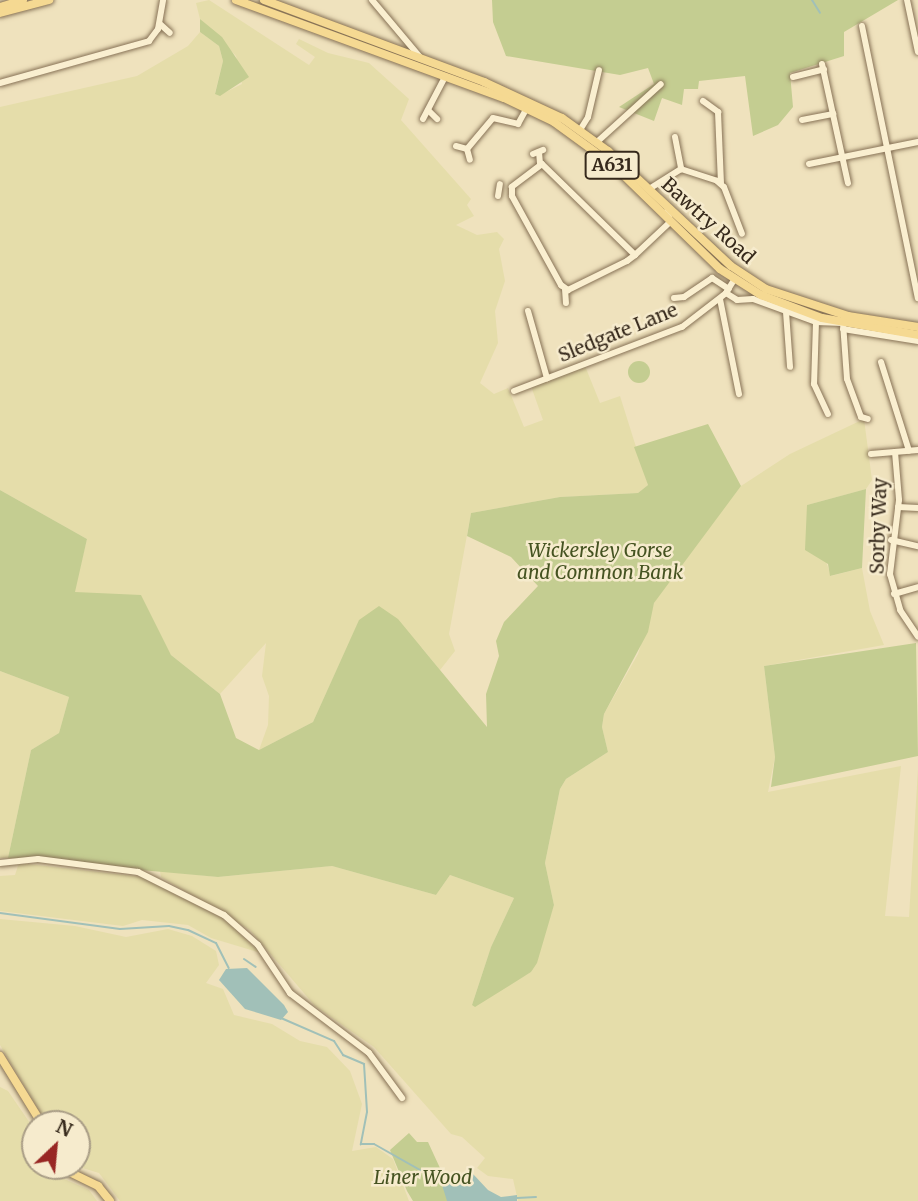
<!DOCTYPE html>
<html>
<head>
<meta charset="utf-8">
<style>
  body { margin:0 }
  #map { position:relative; width:918px; height:1201px; overflow:hidden; background:#efe2bd; font-family:Merriweather,serif }
  div>[style] { position:absolute }
  [style*='--x'] { left:calc(var(--x)*1px); top:calc(var(--y)*1px); width:calc(var(--w)*1px); rotate:calc(var(--a)*1deg) }
  .farmland>* { inset:0; background:#e5ddaa }
  .green>* { inset:0; background:#c4cd91 }
  .round { border-radius:50% }
  .water>* { inset:0; background:#a1c0b8 }
  .stream>* { height:2px; margin:-1px; padding:0 1px; transform-origin:1px; border-radius:1px; background:#a1c0b8 }
  .roads { filter:drop-shadow(0 0 2px #877256) drop-shadow(0 0 2px #877256) }
  .minor>* { height:6px; margin:-3px; padding:0 3px; transform-origin:3px; border-radius:3px; background:#faefd0 }
  .major>* { height:8px; margin:-4px; padding:0 4px; transform-origin:4px; border-radius:4px; background:#f5d992 }
  span { translate:-50% -50%; white-space:nowrap; text-align:center; line-height:1.15; -webkit-text-stroke:5px #f6ebcd; paint-order:stroke }
  .shield-label span { padding:2px 5px; background:#f6ebcd; border:2px solid; border-radius:5px; -webkit-text-stroke-width:0 }
  .shield-label { font-size:18px; color:#36291b; font-weight:700 }
  .street-label { font-size:19px; color:#36291b }
  .park-label { font-size:19px; color:#455321; font-style:italic }
  .north { position:absolute; left:21px; top:1110px; width:70px; height:70px; box-sizing:border-box; background:#f6ebcd; border:2px solid #a99d86; border-radius:50%; rotate:26deg; font-size:19px; font-weight:700; line-height:28px; text-align:center; color:#36291b }
  .north::after { content:''; display:block; margin:auto; width:24px; height:32px; background:#982724; clip-path:polygon(50% 0,100% 100%,50% 72%,0 100%) }
</style>
</head>
<body>
<div id="map">
  <div class="farmland">
    <div style="clip-path:polygon(209px 0,309px 65px,315px 57px,296px 44px,299px 39px,328px 53px,369px 63px,409px 99px,401px 120px,471px 199px,467px 205px,474px 216px,456px 225px,477px 235px,497px 232px,504px 239px,499px 249px,505px 281px,495px 311px,498px 343px,480px 383px,494px 394px,508px 388px,524px 427px,543px 420px,531px 386px,585px 366px,600px 403px,620px 396px,648px 485px,638px 493px,560px 497px,471px 513px,449px 634px,455px 651px,440px 670px,422px 648px,359px 621px,313px 722px,259px 750px,268px 725px,269px 696px,262px 676px,266px 643px,220px 694px,171px 655px,161px 637px,74px 592px,87px 539px,0 490px,0 107px,137px 76px,188px 46px,200px 32px,219px 46px,223px 61px,215px 93px,220px 95px,242px 84px,236px 56px,200px 19px,196px 3px)"></div>
    <div style="clip-path:polygon(864px 419px,872px 480px,866px 489px,807px 505px,831px 576px,862px 568px,870px 611px,884px 645px,764px 666px,775px 757px,768px 792px,901px 766px,885px 916px,909px 917px,918px 769px,918px 1201px,518px 1201px,513px 1179px,488px 1176px,477px 1168px,485px 1158px,462px 1137px,451px 1134px,374px 1047px,315px 1006px,250px 930px,161px 877px,160px 871px,218px 877px,332px 866px,436px 895px,450px 875px,514px 898px,491px 947px,472px 1005px,531px 972px,554px 905px,545px 863px,560px 789px,566px 779px,608px 752px,602px 727px,604px 714px,638px 654px,654px 603px,665px 583px,741px 486px,790px 454px)"></div>
    <div style="clip-path:polygon(0 671px,69px 697px,59px 733px,31px 750px,8px 858px,0 858px)"></div>
    <div style="clip-path:polygon(19px 863px,143px 877px,221px 916px,261px 953px,211px 938px,188px 925px,142px 920px,123px 926px,0 911px,0 876px,15px 875px)"></div>
    <div style="clip-path:polygon(0 919px,75px 926px,126px 937px,168px 929px,192px 936px,216px 951px,219px 965px,206px 983px,223px 989px,234px 1015px,272px 1024px,300px 1041px,327px 1047px,350px 1071px,362px 1104px,352px 1151px,376px 1147px,393px 1159px,409px 1201px,120px 1201px,99px 1173px,76px 1166px,77px 1124px,47px 1124px,0 1045px)"></div>
    <div style="clip-path:polygon(0 1087px,8px 1091px,32px 1126px,35px 1166px,89px 1190px,97px 1201px,0 1201px)"></div>
  </div>
  <div class="green">
    <div style="clip-path:polygon(492px 0,898px 0,844px 32px,844px 56px,790px 73px,793px 107px,778px 125px,753px 136px,745px 76px,699px 81px,698px 89px,684px 89px,682px 105px,662px 98px,654px 121px,619px 107px,654px 84px,648px 68px,620px 75px,506px 56px,493px 22px)"></div>
    <div style="clip-path:polygon(200px 19px,222px 37px,249px 77px,220px 96px,215px 94px,223px 61px,219px 46px,200px 32px)"></div>
    <div class="round" style="left:628px;top:361px;width:22px;height:22px"></div>
    <div style="clip-path:polygon(708px 424px,741px 486px,654px 603px,648px 632px,604px 714px,602px 727px,608px 752px,566px 779px,560px 789px,545px 863px,554px 905px,537px 963px,531px 972px,475px 1007px,472px 1005px,491px 947px,514px 898px,450px 875px,436px 895px,332px 866px,218px 877px,8px 858px,31px 750px,59px 733px,69px 697px,0 671px,0 490px,87px 539px,75px 592px,141px 595px,171px 655px,220px 694px,236px 738px,259px 750px,313px 722px,359px 620px,379px 606px,398px 619px,487px 727px,486px 694px,499px 656px,496px 641px,504px 622px,538px 586px,511px 557px,467px 536px,471px 513px,560px 497px,638px 493px,648px 485px,634px 447px)"></div>
    <div style="clip-path:polygon(866px 489px,862px 568px,830px 576px,828px 564px,805px 550px,807px 505px)"></div>
    <div style="clip-path:polygon(916px 643px,918px 756px,771px 787px,775px 757px,764px 666px)"></div>
    <div style="clip-path:polygon(409px 1133px,417px 1142px,428px 1142px,445px 1179px,445px 1194px,452px 1201px,413px 1201px,407px 1191px,390px 1150px)"></div>
  </div>
  <div class="water">
    <div style="clip-path:polygon(247px 968px,284px 1005px,288px 1012px,281px 1020px,245px 1009px,219px 980px,226px 969px)"></div>
    <div style="clip-path:polygon(473px 1174px,488px 1190px,501px 1197px,517px 1195px,517px 1201px,447px 1201px,442px 1185px)"></div>
  </div>
  <div class="stream">
    <div style="--x:812;--y:0;--w:15;--a:58"></div>
    <div style="--x:0;--y:913;--w:121;--a:7.6"></div>
    <div style="--x:120;--y:929;--w:49;--a:-3.5"></div>
    <div style="--x:169;--y:926;--w:19;--a:12"></div>
    <div style="--x:188;--y:930;--w:31;--a:25"></div>
    <div style="--x:216;--y:943;--w:28;--a:63"></div>
    <div style="--x:244;--y:959;--w:14;--a:34"></div>
    <div style="--x:281;--y:1018;--w:58;--a:23.5"></div>
    <div style="--x:334;--y:1041;--w:17;--a:57"></div>
    <div style="--x:343;--y:1055;--w:23;--a:23"></div>
    <div style="--x:364;--y:1064;--w:48;--a:86.4"></div>
    <div style="--x:367;--y:1112;--w:33;--a:101"></div>
    <div style="--x:361;--y:1144;--w:13;--a:0"></div>
    <div style="--x:374;--y:1144;--w:81;--a:29.4"></div>
    <div style="--x:517;--y:1198;--w:19;--a:-3"></div>
  </div>
  <div class="roads">
    <div class="minor">
      <div style="--x:372;--y:0;--w:75;--a:49.9"></div>
      <div style="--x:907;--y:0;--w:53;--a:78.1"></div>
      <div style="--x:160;--y:24;--w:13;--a:42"></div>
      <div style="--x:862;--y:26;--w:278;--a:78.4"></div>
      <div style="--x:822;--y:64;--w:122;--a:77.7"></div>
      <div style="--x:793;--y:77;--w:32;--a:-14"></div>
      <div style="--x:0;--y:83;--w:155;--a:-15.7"></div>
      <div style="--x:149;--y:41;--w:15;--a:-53"></div>
      <div style="--x:158;--y:29;--w:29;--a:-80"></div>
      <div style="--x:703;--y:101;--w:19;--a:36"></div>
      <div style="--x:718;--y:112;--w:71;--a:87.6"></div>
      <div style="--x:428;--y:110;--w:13;--a:45"></div>
      <div style="--x:423;--y:119;--w:47;--a:-62.4"></div>
      <div style="--x:802;--y:120;--w:32;--a:-11"></div>
      <div style="--x:580;--y:130;--w:15;--a:-58"></div>
      <div style="--x:588;--y:117;--w:48;--a:-76.8"></div>
      <div style="--x:675;--y:137;--w:33;--a:79"></div>
      <div style="--x:597;--y:142;--w:86;--a:-42.2"></div>
      <div style="--x:456;--y:146;--w:11;--a:15"></div>
      <div style="--x:467;--y:149;--w:40;--a:-50"></div>
      <div style="--x:493;--y:118;--w:26;--a:13"></div>
      <div style="--x:518;--y:124;--w:21;--a:-61"></div>
      <div style="--x:467;--y:149;--w:11;--a:75"></div>
      <div style="--x:539;--y:152;--w:12;--a:85"></div>
      <div style="--x:533;--y:154;--w:11;--a:-22"></div>
      <div style="--x:809;--y:164;--w:111;--a:-11.4"></div>
      <div style="--x:649;--y:189;--w:38;--a:-32"></div>
      <div style="--x:681;--y:169;--w:38;--a:18"></div>
      <div style="--x:717;--y:181;--w:9;--a:41"></div>
      <div style="--x:724;--y:187;--w:50;--a:69"></div>
      <div style="--x:498;--y:196;--w:12;--a:-81"></div>
      <div style="--x:635;--y:255;--w:130;--a:-135.6"></div>
      <div style="--x:542;--y:164;--w:38;--a:143"></div>
      <div style="--x:512;--y:187;--w:9;--a:90"></div>
      <div style="--x:512;--y:196;--w:102;--a:61.2"></div>
      <div style="--x:561;--y:285;--w:9;--a:36"></div>
      <div style="--x:568;--y:290;--w:66;--a:-26.2"></div>
      <div style="--x:627;--y:261;--w:10;--a:-37"></div>
      <div style="--x:635;--y:255;--w:48;--a:-43.3"></div>
      <div style="--x:670;--y:222;--w:15;--a:-101"></div>
      <div style="--x:734;--y:280;--w:15;--a:122"></div>
      <div style="--x:726;--y:293;--w:13;--a:32"></div>
      <div style="--x:737;--y:300;--w:16;--a:-4"></div>
      <div style="--x:753;--y:299;--w:67;--a:20.1"></div>
      <div style="--x:816;--y:322;--w:27;--a:2"></div>
      <div style="--x:843;--y:323;--w:56;--a:85.9"></div>
      <div style="--x:847;--y:379;--w:40;--a:69.8"></div>
      <div style="--x:861;--y:417;--w:7;--a:16"></div>
      <div style="--x:565;--y:289;--w:14;--a:86"></div>
      <div style="--x:674;--y:298;--w:10;--a:-6"></div>
      <div style="--x:684;--y:297;--w:34;--a:-34"></div>
      <div style="--x:712;--y:278;--w:20;--a:33"></div>
      <div style="--x:720;--y:299;--w:97;--a:78.7"></div>
      <div style="--x:528;--y:311;--w:70;--a:74.2"></div>
      <div style="--x:786;--y:312;--w:55;--a:85.8"></div>
      <div style="--x:816;--y:322;--w:62;--a:91.8"></div>
      <div style="--x:814;--y:384;--w:33;--a:65"></div>
      <div style="--x:843;--y:329;--w:76;--a:9.1"></div>
      <div style="--x:881;--y:362;--w:93;--a:72.5"></div>
      <div style="--x:514;--y:391;--w:180;--a:-20.9"></div>
      <div style="--x:682;--y:327;--w:56;--a:-37.7"></div>
      <div style="--x:895;--y:452;--w:48;--a:85.2"></div>
      <div style="--x:899;--y:500;--w:75;--a:96.9"></div>
      <div style="--x:890;--y:574;--w:37;--a:74"></div>
      <div style="--x:900;--y:610;--w:32;--a:56"></div>
      <div style="--x:871;--y:454;--w:47;--a:-4.9"></div>
      <div style="--x:898;--y:507;--w:20;--a:3"></div>
      <div style="--x:891;--y:540;--w:28;--a:13"></div>
      <div style="--x:894;--y:594;--w:25;--a:-16"></div>
      <div style="--x:0;--y:863;--w:38;--a:-6"></div>
      <div style="--x:38;--y:859;--w:101;--a:7.4"></div>
      <div style="--x:138;--y:872;--w:96;--a:26.6"></div>
      <div style="--x:224;--y:915;--w:45;--a:41.4"></div>
      <div style="--x:258;--y:945;--w:58;--a:56.3"></div>
      <div style="--x:290;--y:993;--w:99;--a:37.2"></div>
      <div style="--x:369;--y:1053;--w:56;--a:53.7"></div>
    </div>
    <div class="major">
      <div style="--x:236;--y:0;--w:285;--a:20.1"></div>
      <div style="--x:504;--y:98;--w:55;--a:25.6"></div>
      <div style="--x:554;--y:122;--w:73;--a:36.1"></div>
      <div style="--x:613;--y:165;--w:149;--a:44.2"></div>
      <div style="--x:720;--y:269;--w:49;--a:32.4"></div>
      <div style="--x:761;--y:295;--w:65;--a:20.7"></div>
      <div style="--x:822;--y:318;--w:97;--a:10"></div>
      <div style="--x:264;--y:0;--w:235;--a:20.4"></div>
      <div style="--x:484;--y:82;--w:86;--a:24.8"></div>
      <div style="--x:562;--y:118;--w:57;--a:35.7"></div>
      <div style="--x:608;--y:151;--w:168;--a:43.1"></div>
      <div style="--x:731;--y:266;--w:42;--a:33.3"></div>
      <div style="--x:766;--y:289;--w:86;--a:18.2"></div>
      <div style="--x:848;--y:316;--w:71;--a:8.9"></div>
      <div style="--x:0;--y:7;--w:24;--a:-17"></div>
      <div style="--x:0;--y:13;--w:51;--a:-14.9"></div>
      <div style="--x:0;--y:1056;--w:80;--a:58.3"></div>
      <div style="--x:57;--y:1166;--w:46;--a:26"></div>
      <div style="--x:98;--y:1186;--w:19;--a:51"></div>
    </div>
  </div>
  <div class="shield-label">
    <span style="left:612px;top:165px">A631</span>
  </div>
  <div class="street-label">
    <span style="left:708px;top:221px;rotate:42deg">Bawtry Road</span>
    <span style="left:618px;top:333px;rotate:-22deg">Sledgate Lane</span>
    <span style="left:879px;top:526px;rotate:-88deg">Sorby Way</span>
  </div>
  <div class="park-label">
    <span style="left:600px;top:562px">Wickersley Gorse<br>and Common Bank</span>
    <span style="left:423px;top:1178px">Liner Wood</span>
  </div>
  <div class="north">N</div>
</div>
</body>
</html>
